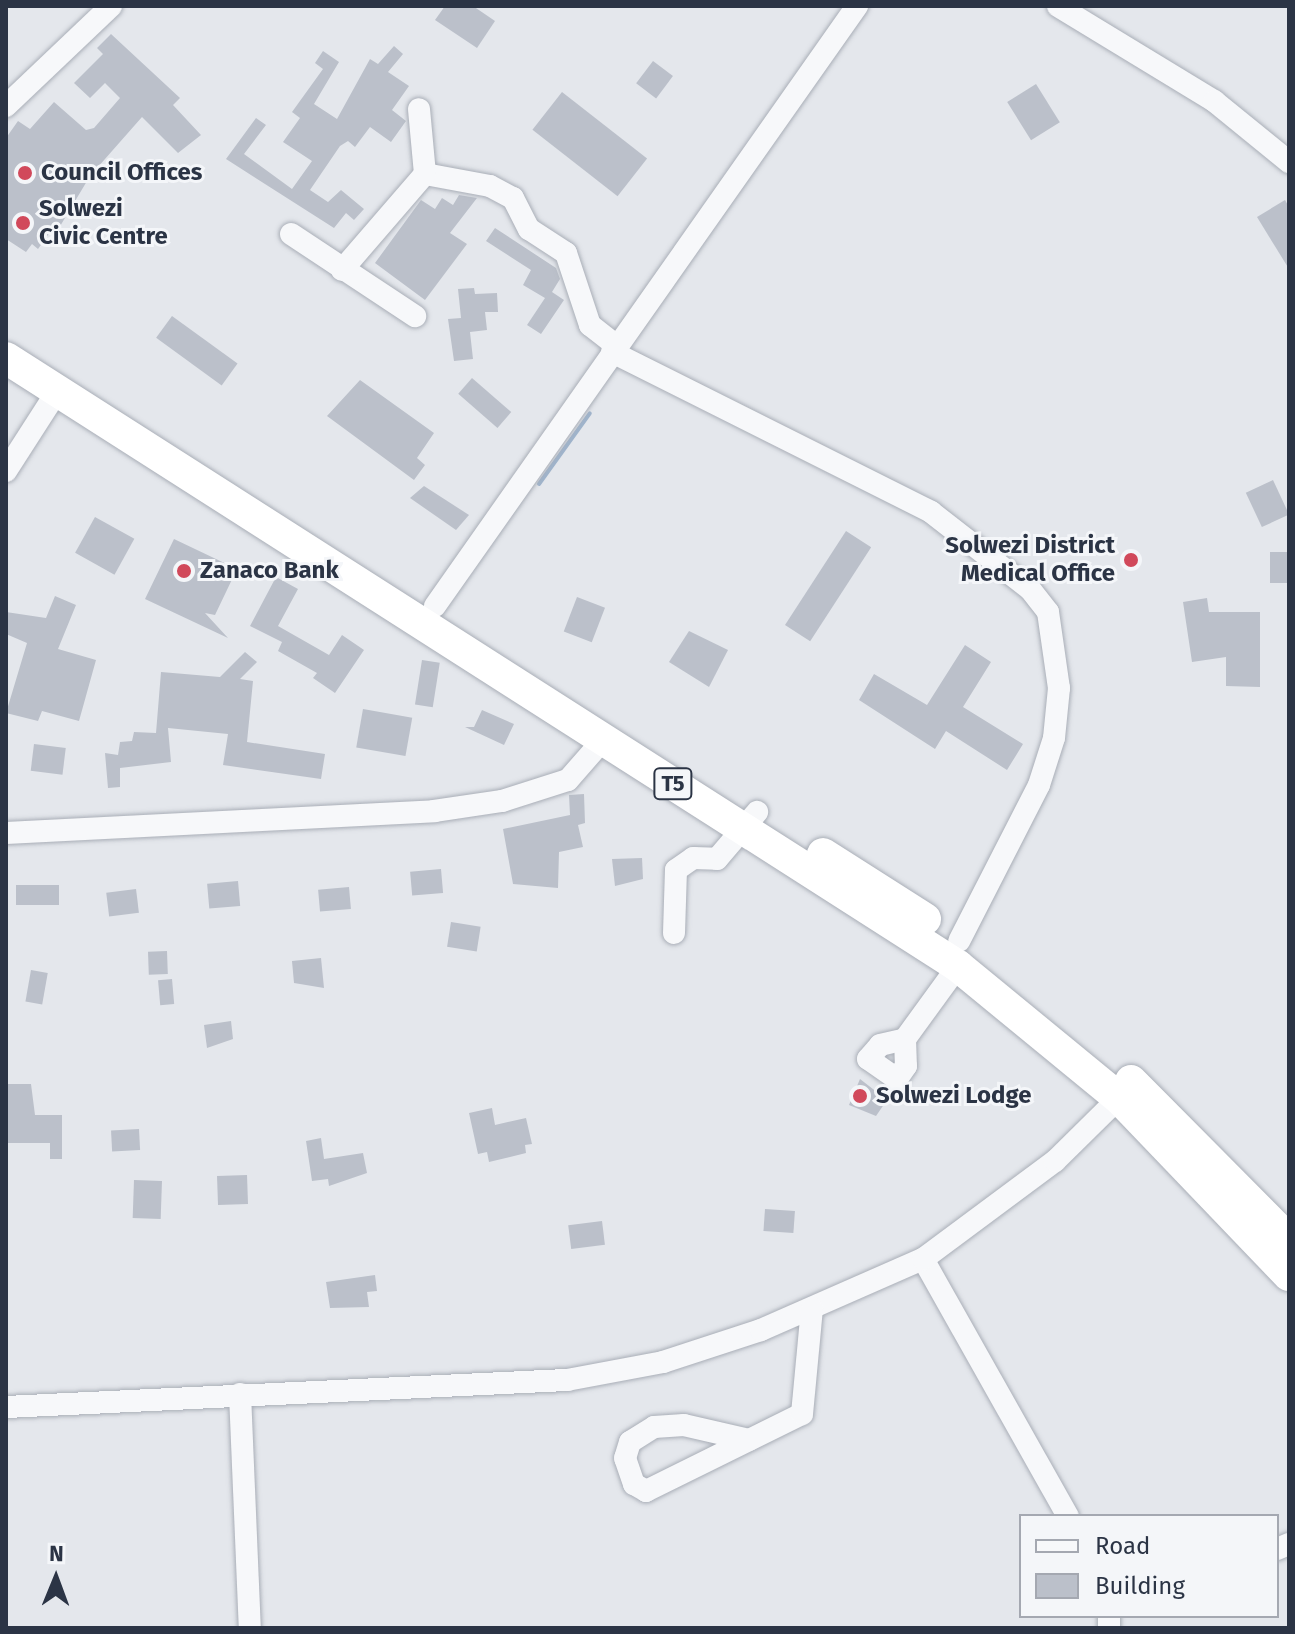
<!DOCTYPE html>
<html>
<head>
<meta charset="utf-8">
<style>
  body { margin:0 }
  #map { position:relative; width:1295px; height:1634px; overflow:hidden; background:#e4e7ec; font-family:"Fira Sans",sans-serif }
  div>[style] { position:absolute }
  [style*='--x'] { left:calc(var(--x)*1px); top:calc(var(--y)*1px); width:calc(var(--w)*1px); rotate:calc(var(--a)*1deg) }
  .stream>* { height:4px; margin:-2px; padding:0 2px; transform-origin:2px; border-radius:2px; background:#9fb4cc }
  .building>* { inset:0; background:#bbc0ca; transform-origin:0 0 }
  .roads { filter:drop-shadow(0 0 2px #a9aeb7) drop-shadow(0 0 2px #a9aeb7) }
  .minor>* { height:22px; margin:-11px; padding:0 11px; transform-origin:11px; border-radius:11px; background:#f7f8fa }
  .highway>* { height:32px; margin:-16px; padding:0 16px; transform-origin:16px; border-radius:16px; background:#fff }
  .dots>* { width:22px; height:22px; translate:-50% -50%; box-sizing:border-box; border:4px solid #f4f6f9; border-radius:50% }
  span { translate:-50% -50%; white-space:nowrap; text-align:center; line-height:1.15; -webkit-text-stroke:6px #f4f6f9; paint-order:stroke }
  .shield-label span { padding:2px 6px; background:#f4f6f9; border:2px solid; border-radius:6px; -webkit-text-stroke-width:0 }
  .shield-label { font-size:22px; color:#2b3445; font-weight:700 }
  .poi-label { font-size:24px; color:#2b3445; font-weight:700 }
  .left { translate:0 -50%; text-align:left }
  .right { translate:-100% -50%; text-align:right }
  .frame { position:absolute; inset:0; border:8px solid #2b3445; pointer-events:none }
  .legend { position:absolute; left:1019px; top:1514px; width:260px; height:104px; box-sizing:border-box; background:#f4f6f9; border:2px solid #a4a8b1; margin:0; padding:10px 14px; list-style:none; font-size:24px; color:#2b3445 }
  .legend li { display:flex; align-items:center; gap:16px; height:40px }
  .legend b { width:40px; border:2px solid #a4a8b1 }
  .north { position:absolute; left:16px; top:1538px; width:80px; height:80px; -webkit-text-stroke:6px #f4f6f9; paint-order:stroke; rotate:1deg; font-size:22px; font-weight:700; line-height:32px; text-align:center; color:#2b3445 }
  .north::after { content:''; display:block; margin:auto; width:28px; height:36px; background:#2b3445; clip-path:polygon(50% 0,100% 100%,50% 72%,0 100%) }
</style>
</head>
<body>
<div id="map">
  <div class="stream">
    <div style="--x:539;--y:484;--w:87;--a:-54.3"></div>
  </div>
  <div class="building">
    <div style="clip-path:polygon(445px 6px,473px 6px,495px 21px,477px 48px,435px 20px)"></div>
    <div style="clip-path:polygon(111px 34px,180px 98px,173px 105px,201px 135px,178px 153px,142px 117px,90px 176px,59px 228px,55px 225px,38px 249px,32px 244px,26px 252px,6px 239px,6px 138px,18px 121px,30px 129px,54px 102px,86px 130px,94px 128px,120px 98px,105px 83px,90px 98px,74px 83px,103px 54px,97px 48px)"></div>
    <div style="clip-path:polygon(394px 46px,403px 54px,388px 72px,409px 86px,392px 110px,406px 121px,391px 142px,370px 127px,355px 147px,348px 141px,340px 146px,310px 190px,328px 202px,341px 190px,364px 209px,354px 220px,346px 213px,334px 228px,226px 159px,256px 118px,266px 125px,244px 154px,292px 189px,312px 161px,283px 142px,300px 118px,292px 112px,323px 69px,315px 63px,323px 51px,339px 62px,314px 104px,337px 119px,370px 59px,378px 64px)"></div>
    <div style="left:653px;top:61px;width:25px;height:28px;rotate:37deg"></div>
    <div style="left:1036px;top:84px;width:45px;height:34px;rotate:58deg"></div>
    <div style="left:562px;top:92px;width:108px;height:48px;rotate:38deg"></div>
    <div style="clip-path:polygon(459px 195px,477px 198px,450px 233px,467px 244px,425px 300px,375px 263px,421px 200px,435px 209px,442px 198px,453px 205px)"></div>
    <div style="clip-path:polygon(1285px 200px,1289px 207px,1289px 269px,1257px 217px)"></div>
    <div style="clip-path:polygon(495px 228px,556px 268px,560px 279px,552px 292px,564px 300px,541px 334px,527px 325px,545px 298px,523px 285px,531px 270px,486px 241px)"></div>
    <div style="clip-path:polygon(474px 288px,475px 294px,497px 293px,498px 312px,485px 312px,487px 330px,470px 332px,473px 359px,454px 361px,448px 319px,461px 318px,458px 289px)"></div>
    <div style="left:172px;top:316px;width:81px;height:27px;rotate:36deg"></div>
    <div style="left:472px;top:378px;width:52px;height:21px;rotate:41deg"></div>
    <div style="clip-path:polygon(360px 380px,434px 433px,417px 458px,425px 465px,414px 480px,327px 416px)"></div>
    <div style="left:1273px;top:480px;width:38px;height:30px;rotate:65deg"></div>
    <div style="clip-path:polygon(424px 486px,469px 515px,456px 530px,410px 498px)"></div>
    <div style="left:95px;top:517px;width:45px;height:41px;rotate:29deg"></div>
    <div style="left:846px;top:531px;width:30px;height:112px;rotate:33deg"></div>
    <div style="clip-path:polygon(174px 539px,237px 569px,215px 615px,205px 613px,228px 638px,145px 599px)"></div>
    <div style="left:1270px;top:552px;width:19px;height:31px"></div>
    <div style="clip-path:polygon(276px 577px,298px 589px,278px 626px,329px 655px,342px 635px,364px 650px,335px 693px,313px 678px,317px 673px,278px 651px,282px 642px,250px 626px)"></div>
    <div style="clip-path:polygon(55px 596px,76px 605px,58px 649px,96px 660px,79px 721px,42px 711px,38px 721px,6px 713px,27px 643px,6px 634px,6px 612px,46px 618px)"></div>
    <div style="left:577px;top:597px;width:30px;height:37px;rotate:21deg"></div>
    <div style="clip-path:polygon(1207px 598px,1209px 612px,1260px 612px,1260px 687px,1226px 686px,1226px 657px,1192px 662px,1183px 602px)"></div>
    <div style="clip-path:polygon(689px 631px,728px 650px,709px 687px,669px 662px)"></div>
    <div style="clip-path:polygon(965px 645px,991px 662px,963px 707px,1023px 744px,1007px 770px,946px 731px,935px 749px,859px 700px,874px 674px,927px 705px)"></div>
    <div style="clip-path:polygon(245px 652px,257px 662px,240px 679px,253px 681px,247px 742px,325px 754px,321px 779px,223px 765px,228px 734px,168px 728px,171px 762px,120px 768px,120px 787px,108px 788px,105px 753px,118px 755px,120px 742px,132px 741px,134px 732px,156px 733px,161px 672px,220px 677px)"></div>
    <div style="left:422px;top:660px;width:18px;height:45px;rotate:9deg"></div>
    <div style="left:363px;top:709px;width:50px;height:39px;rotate:10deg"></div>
    <div style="clip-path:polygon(482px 710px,514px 724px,504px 745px,465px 727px,474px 727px)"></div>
    <div style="left:34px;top:744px;width:32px;height:27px;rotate:7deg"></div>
    <div style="clip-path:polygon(584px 794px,585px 823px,578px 825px,583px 847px,559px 852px,558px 888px,513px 884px,503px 829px,570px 815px,569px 795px)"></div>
    <div style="clip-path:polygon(642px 858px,643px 879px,615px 886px,612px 859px)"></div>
    <div style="left:441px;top:869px;width:24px;height:31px;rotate:85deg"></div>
    <div style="left:238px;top:881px;width:25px;height:31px;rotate:85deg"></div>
    <div style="left:16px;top:885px;width:43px;height:20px"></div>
    <div style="left:349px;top:887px;width:22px;height:31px;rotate:85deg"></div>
    <div style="left:136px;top:889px;width:24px;height:30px;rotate:83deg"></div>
    <div style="left:451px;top:922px;width:30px;height:25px;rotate:9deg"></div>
    <div style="left:167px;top:951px;width:23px;height:19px;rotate:88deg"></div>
    <div style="clip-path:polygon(321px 958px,324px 988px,294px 983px,292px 961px)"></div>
    <div style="left:31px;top:970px;width:17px;height:32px;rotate:10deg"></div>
    <div style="left:172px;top:979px;width:25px;height:14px;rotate:85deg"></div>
    <div style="clip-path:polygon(231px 1021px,233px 1039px,207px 1048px,204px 1025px)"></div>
    <div style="clip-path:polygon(860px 1079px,887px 1100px,876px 1116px,849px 1105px)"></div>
    <div style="clip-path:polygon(6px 1084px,31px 1084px,35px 1115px,62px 1115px,62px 1159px,50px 1159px,50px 1143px,6px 1143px)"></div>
    <div style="clip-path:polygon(492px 1108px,495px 1125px,526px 1118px,532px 1144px,525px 1145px,526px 1153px,489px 1162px,487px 1152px,478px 1154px,469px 1113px)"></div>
    <div style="left:139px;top:1129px;width:21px;height:28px;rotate:87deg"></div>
    <div style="clip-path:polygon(321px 1138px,324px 1159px,363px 1153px,367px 1173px,329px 1186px,328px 1179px,312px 1181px,306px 1141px)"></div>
    <div style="left:247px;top:1175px;width:29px;height:30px;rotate:88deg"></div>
    <div style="left:134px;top:1180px;width:28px;height:38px;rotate:2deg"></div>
    <div style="left:765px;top:1209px;width:30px;height:22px;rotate:4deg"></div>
    <div style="left:602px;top:1221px;width:24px;height:34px;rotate:83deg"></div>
    <div style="clip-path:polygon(375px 1275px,377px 1291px,367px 1292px,369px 1307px,330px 1308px,326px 1282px)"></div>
  </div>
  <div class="roads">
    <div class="minor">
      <div style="--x:1058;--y:6;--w:183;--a:31.3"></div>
      <div style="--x:1214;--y:101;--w:97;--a:39.1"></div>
      <div style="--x:6;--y:106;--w:145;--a:-43.6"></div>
      <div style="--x:425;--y:174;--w:66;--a:10.5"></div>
      <div style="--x:490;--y:186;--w:26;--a:28"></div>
      <div style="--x:513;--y:198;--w:35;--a:63"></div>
      <div style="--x:529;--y:229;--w:44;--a:33"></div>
      <div style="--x:566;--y:253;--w:76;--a:71.6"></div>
      <div style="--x:590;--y:325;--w:33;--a:38"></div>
      <div style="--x:291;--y:234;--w:149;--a:33.5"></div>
      <div style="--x:342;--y:270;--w:127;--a:-49.2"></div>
      <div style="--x:425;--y:174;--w:65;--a:-95.3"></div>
      <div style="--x:612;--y:352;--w:357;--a:26.6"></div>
      <div style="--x:931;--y:512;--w:125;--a:37.9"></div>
      <div style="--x:1030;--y:589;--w:29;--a:52"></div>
      <div style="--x:1048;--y:612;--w:77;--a:81.8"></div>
      <div style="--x:1059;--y:688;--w:50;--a:95.7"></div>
      <div style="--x:1054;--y:738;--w:49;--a:107.7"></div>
      <div style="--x:1039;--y:785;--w:175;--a:117.1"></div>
      <div style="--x:6;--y:471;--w:96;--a:-57.3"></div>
      <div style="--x:435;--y:606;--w:734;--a:-54.88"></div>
      <div style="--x:6;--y:833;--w:429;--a:-2.9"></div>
      <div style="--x:434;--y:811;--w:69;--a:-8.4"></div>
      <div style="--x:502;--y:801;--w:69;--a:-17.7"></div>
      <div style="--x:568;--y:780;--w:53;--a:-48.8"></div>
      <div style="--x:674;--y:933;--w:63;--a:-88.2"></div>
      <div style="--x:676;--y:870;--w:21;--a:-35"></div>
      <div style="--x:693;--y:858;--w:24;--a:2"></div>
      <div style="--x:717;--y:859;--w:62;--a:-49.6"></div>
      <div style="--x:905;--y:1039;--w:27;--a:88"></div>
      <div style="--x:906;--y:1066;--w:16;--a:125"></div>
      <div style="--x:897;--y:1079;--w:35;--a:-145"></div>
      <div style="--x:868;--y:1059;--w:18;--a:-49"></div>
      <div style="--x:880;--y:1045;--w:26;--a:-13"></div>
      <div style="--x:905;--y:1039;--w:90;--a:-54"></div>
      <div style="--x:923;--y:1259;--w:295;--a:60.6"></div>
      <div style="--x:240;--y:1394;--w:234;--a:87.6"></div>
      <div style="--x:6;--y:1407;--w:562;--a:-2.76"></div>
      <div style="--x:567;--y:1380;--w:98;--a:-10.6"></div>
      <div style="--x:663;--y:1362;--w:103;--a:-18.1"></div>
      <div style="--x:761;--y:1330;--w:177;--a:-23.7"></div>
      <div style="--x:923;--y:1259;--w:164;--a:-36.6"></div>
      <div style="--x:1055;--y:1161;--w:101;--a:-44.6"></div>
      <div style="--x:749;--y:1440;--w:67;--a:-167"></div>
      <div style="--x:684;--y:1425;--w:30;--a:176"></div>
      <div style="--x:654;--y:1427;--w:28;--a:148"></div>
      <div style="--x:630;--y:1442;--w:17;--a:107"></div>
      <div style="--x:625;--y:1458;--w:28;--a:71"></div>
      <div style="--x:634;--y:1484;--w:14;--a:30"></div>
      <div style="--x:646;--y:1491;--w:174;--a:-26.3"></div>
      <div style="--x:802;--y:1414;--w:106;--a:-84.6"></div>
      <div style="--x:1277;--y:1549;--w:13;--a:-23"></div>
      <div style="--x:1109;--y:1616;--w:12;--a:90"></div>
    </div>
    <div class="highway">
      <div style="--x:6;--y:358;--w:1130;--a:32.56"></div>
      <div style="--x:958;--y:966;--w:210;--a:39.4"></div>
      <div style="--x:1120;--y:1099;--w:244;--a:46.2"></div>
      <div style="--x:823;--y:854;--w:121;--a:32.5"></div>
      <div style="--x:1131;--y:1081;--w:224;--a:45.2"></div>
    </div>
  </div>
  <div class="dots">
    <div style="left:25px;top:173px;background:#d1495b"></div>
    <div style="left:23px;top:223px;background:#d1495b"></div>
    <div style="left:1131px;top:560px;background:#d1495b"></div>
    <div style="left:184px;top:571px;background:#d1495b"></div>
    <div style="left:860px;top:1096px;background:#d1495b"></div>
  </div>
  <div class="shield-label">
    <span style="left:673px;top:784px">T5</span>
  </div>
  <div class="poi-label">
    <span class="left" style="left:41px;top:173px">Council Offices</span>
    <span class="left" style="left:39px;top:223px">Solwezi<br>Civic Centre</span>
    <span class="right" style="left:1115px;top:560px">Solwezi District<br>Medical Office</span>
    <span class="left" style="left:200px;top:571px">Zanaco Bank</span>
    <span class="left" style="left:876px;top:1096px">Solwezi Lodge</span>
  </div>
  <div class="frame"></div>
  <ul class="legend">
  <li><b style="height:10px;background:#f7f8fa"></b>Road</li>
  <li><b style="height:22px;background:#bbc0ca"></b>Building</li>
  </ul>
  <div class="north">N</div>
</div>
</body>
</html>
